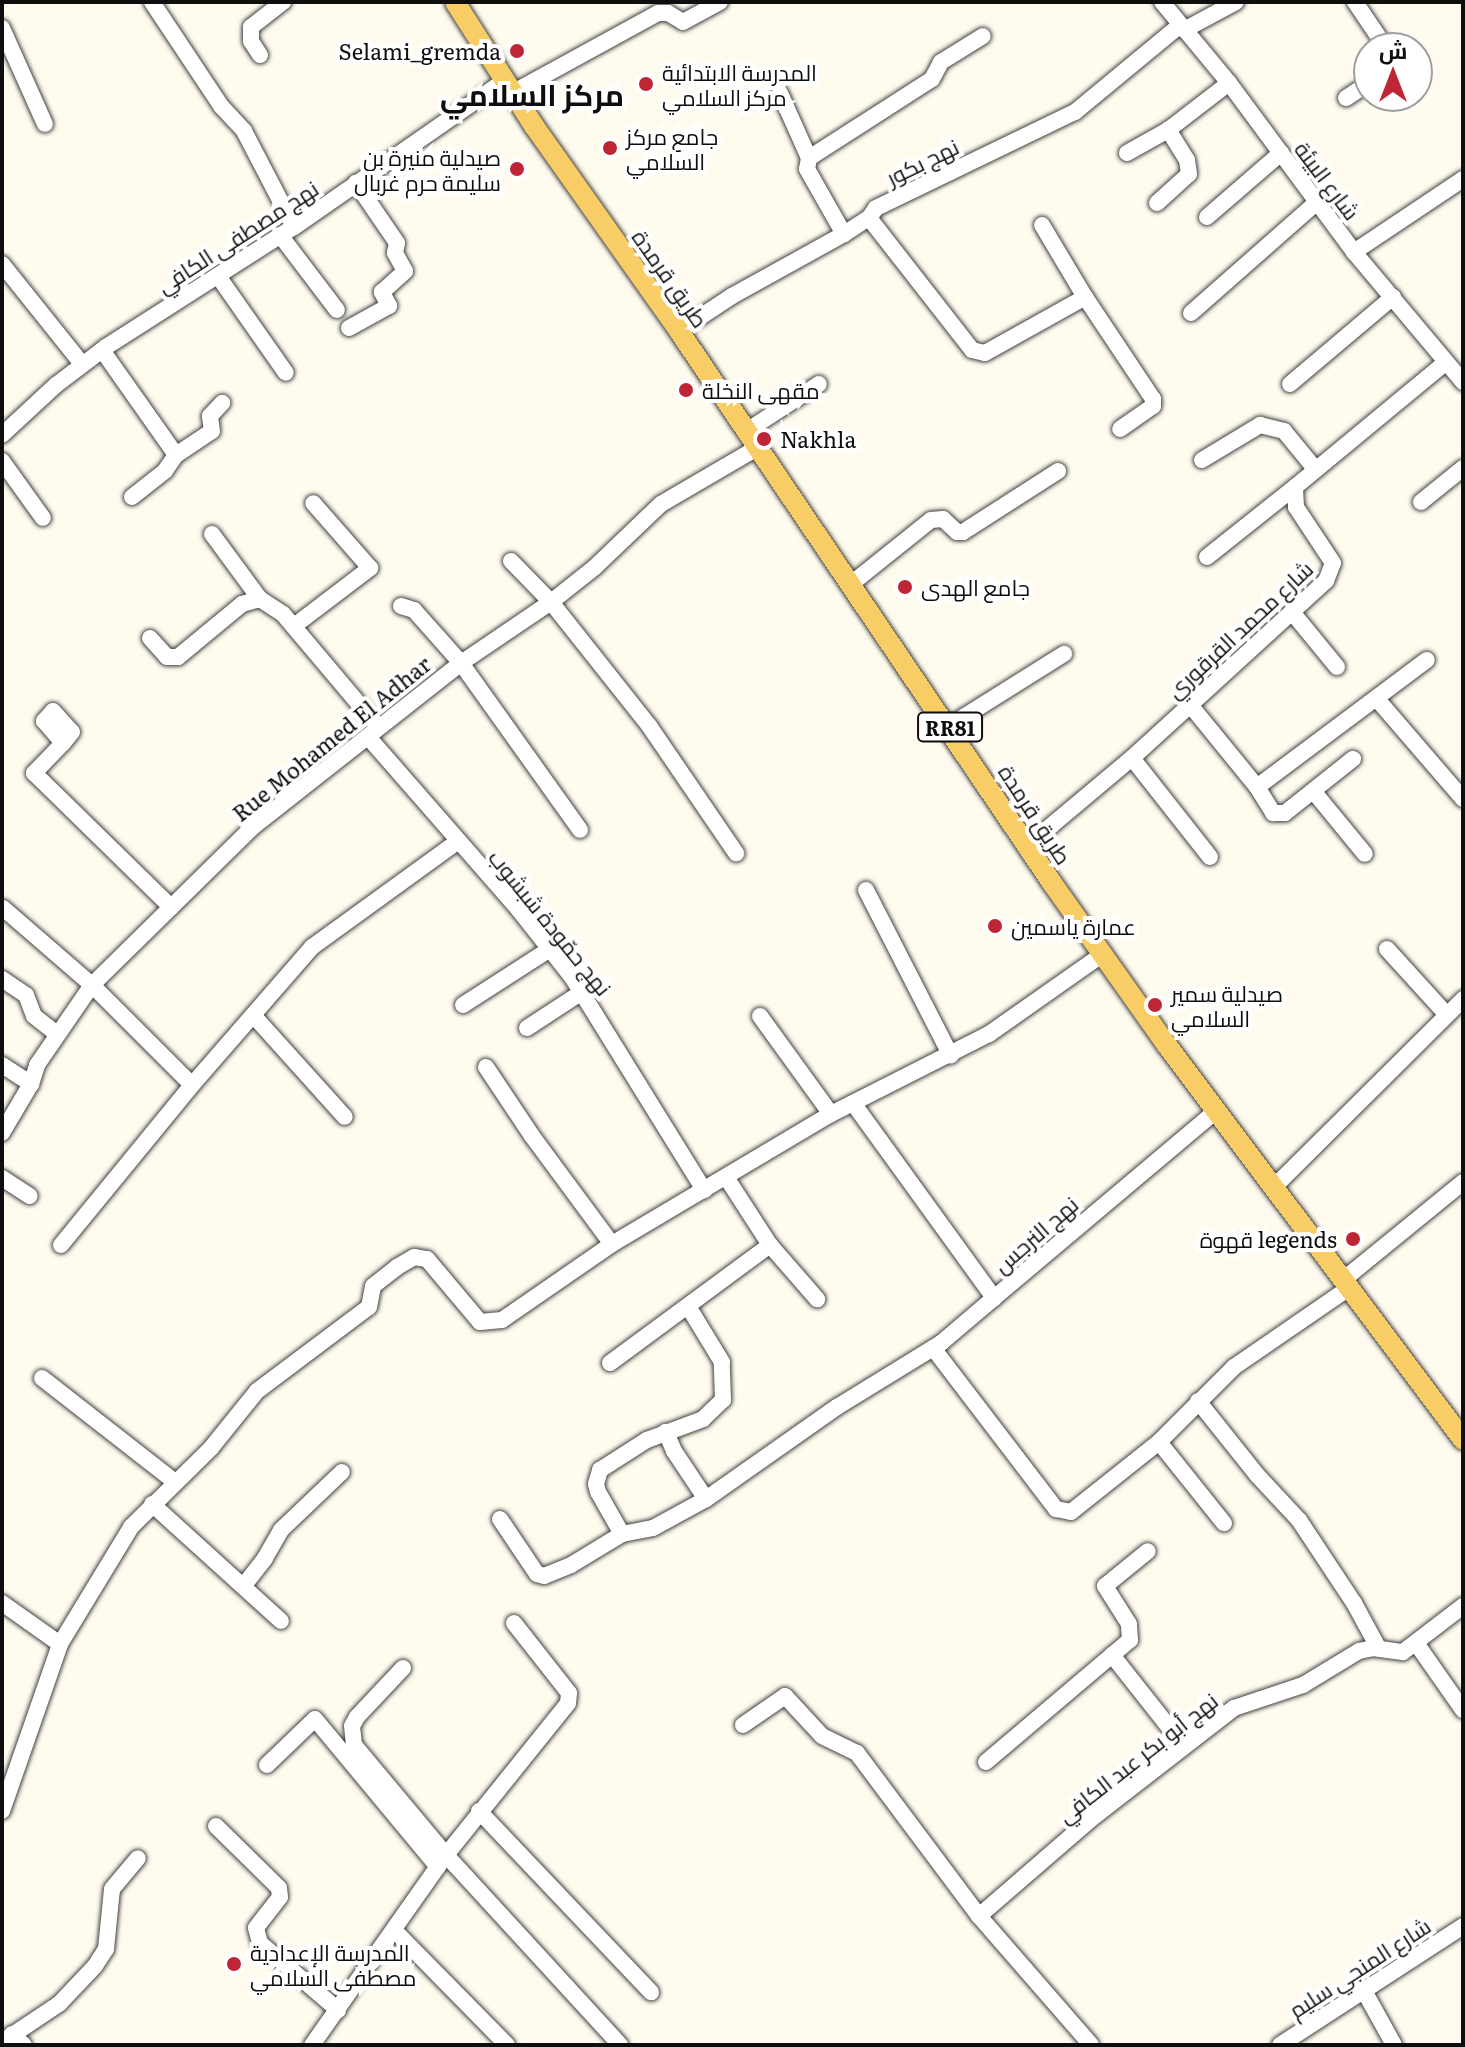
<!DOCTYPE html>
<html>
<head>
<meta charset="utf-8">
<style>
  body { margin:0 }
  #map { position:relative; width:1465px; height:2047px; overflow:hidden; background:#fffbef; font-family:Literata,Cairo,serif }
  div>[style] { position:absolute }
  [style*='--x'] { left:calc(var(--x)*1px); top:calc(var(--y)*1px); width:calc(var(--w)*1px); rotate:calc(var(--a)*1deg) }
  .roads { filter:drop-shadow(0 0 2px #414141) drop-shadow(0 0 2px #414141) }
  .minor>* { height:16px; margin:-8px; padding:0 8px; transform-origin:8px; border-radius:8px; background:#fff }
  .major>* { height:20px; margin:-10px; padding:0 10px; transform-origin:10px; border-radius:10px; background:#f8cd66 }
  .dots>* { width:22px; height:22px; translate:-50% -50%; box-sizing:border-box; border:4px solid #fff; border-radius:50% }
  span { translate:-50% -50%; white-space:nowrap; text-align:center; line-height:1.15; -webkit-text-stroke:8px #fff; paint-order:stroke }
  .shield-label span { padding:2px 6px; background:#fff; border:2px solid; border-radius:6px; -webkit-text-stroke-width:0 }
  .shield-label { font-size:20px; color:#0e0e0e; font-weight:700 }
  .poi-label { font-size:22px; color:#0e0e0e }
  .right { translate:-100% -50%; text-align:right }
  .left { translate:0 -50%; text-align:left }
  .street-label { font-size:22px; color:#0e0e0e }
  .district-label { font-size:30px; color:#0e0e0e; font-weight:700 }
  .frame { position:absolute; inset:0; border:4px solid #0e0e0e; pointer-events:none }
  .north { position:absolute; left:1353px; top:32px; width:80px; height:80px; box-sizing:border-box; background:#fff; border:2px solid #9f9f9f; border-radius:50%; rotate:0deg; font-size:22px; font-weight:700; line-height:32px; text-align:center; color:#0e0e0e }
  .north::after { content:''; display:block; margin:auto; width:28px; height:36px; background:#be2635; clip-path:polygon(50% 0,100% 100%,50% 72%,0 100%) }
</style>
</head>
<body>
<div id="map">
  <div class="roads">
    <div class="minor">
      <div style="--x:152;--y:2;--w:125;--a:56.4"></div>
      <div style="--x:221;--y:106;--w:34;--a:47"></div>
      <div style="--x:244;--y:131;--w:108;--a:62.5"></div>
      <div style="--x:1162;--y:2;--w:105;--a:50.4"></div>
      <div style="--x:1229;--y:83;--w:210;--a:53.5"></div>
      <div style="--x:1354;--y:252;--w:170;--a:50"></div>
      <div style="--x:1355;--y:2;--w:55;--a:56"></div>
      <div style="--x:2;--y:28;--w:105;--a:65.9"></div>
      <div style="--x:1184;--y:30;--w:59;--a:-28.3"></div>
      <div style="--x:260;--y:55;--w:17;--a:-123"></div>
      <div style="--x:251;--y:41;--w:14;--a:-90"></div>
      <div style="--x:251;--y:27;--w:41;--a:-38"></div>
      <div style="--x:512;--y:93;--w:166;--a:-28.7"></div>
      <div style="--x:658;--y:13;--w:10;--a:0"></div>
      <div style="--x:668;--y:13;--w:17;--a:31"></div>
      <div style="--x:683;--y:22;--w:42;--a:-28.4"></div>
      <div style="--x:780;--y:93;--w:71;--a:66"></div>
      <div style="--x:809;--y:158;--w:11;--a:100"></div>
      <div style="--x:807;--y:169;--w:75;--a:60.4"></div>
      <div style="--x:1346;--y:98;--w:27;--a:-33"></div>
      <div style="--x:1127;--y:153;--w:47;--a:-29.3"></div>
      <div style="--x:1168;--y:130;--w:77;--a:-37.6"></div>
      <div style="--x:809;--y:158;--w:146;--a:-32.7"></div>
      <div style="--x:932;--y:79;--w:19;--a:-62"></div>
      <div style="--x:941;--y:62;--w:49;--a:-31.8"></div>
      <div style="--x:1157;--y:203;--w:43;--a:-42.2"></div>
      <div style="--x:1189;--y:174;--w:14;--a:-98"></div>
      <div style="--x:1187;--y:160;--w:36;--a:-122"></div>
      <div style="--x:1207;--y:217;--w:98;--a:-40.9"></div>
      <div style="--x:869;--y:218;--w:167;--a:52"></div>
      <div style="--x:972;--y:350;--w:13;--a:13"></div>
      <div style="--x:985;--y:353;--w:115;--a:-29.2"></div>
      <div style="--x:1042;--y:225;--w:84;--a:59.2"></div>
      <div style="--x:1085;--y:297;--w:123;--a:56.3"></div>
      <div style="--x:1153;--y:399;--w:7;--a:90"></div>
      <div style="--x:1153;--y:406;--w:40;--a:145.1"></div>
      <div style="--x:280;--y:235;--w:94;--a:52.8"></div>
      <div style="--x:1354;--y:252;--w:131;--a:-33.8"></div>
      <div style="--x:2;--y:264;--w:128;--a:51.3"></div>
      <div style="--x:218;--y:276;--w:118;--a:55"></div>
      <div style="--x:1191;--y:313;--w:168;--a:-41.4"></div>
      <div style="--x:349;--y:328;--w:46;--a:-28.8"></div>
      <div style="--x:389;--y:306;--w:16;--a:-117"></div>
      <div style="--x:382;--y:292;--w:31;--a:-42"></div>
      <div style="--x:405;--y:271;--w:21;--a:-119"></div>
      <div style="--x:395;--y:253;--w:10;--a:-79"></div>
      <div style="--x:397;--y:243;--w:73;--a:-124.3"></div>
      <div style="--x:679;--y:331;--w:64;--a:-33.4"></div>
      <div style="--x:732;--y:296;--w:128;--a:-29"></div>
      <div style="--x:844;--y:234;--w:30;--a:-33"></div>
      <div style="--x:869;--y:218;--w:12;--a:-55"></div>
      <div style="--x:876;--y:208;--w:221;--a:-25.8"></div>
      <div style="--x:1075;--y:112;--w:136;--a:-39.6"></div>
      <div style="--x:102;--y:350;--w:128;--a:54.8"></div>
      <div style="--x:176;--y:455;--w:19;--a:125"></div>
      <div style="--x:165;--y:471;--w:42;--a:141.8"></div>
      <div style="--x:1290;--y:384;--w:135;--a:-40.2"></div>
      <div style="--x:745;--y:432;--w:88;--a:-33"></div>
      <div style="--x:2;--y:435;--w:74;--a:-42.8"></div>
      <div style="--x:56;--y:385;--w:63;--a:-37.2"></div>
      <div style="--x:106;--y:347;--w:223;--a:-32.6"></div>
      <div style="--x:294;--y:227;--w:256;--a:-34.8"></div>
      <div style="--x:176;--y:455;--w:43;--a:-33.7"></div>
      <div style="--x:212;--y:431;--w:15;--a:-98"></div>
      <div style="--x:210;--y:416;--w:18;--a:-47"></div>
      <div style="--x:1202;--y:460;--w:68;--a:-31.1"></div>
      <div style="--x:1260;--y:425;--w:25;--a:14"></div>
      <div style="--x:1284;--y:431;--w:50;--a:50.6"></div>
      <div style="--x:2;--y:461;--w:70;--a:54.3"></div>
      <div style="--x:1421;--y:502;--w:54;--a:-39"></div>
      <div style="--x:212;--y:534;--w:81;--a:53.6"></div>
      <div style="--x:1207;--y:557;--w:112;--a:-38.5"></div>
      <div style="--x:511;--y:561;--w:57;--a:45.7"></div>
      <div style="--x:551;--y:602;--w:159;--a:51.6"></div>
      <div style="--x:650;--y:727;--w:153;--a:55.7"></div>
      <div style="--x:851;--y:584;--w:102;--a:-38.7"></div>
      <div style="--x:931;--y:520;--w:12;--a:-5"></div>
      <div style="--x:943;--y:519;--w:19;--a:43"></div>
      <div style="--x:957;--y:532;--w:6;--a:0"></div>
      <div style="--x:963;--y:532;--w:113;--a:-32.7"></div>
      <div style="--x:401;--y:606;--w:14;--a:17"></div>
      <div style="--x:414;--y:610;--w:71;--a:48.4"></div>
      <div style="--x:461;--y:663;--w:205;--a:54.5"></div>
      <div style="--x:1292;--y:612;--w:71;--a:50.7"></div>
      <div style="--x:294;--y:626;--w:96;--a:-37.3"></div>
      <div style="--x:370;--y:568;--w:86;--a:-131.2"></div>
      <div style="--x:150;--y:638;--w:25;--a:48"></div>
      <div style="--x:167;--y:657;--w:11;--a:0"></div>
      <div style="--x:178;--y:657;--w:83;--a:-39.6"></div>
      <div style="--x:242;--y:604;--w:19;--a:-16"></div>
      <div style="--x:260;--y:599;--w:27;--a:33"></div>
      <div style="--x:283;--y:614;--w:148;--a:49.9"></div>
      <div style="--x:1377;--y:699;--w:132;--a:49.3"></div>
      <div style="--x:1191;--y:706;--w:104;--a:50.8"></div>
      <div style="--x:1257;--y:787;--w:212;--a:-36.8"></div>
      <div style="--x:53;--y:711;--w:28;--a:48"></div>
      <div style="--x:72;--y:732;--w:14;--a:129"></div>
      <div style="--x:63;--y:743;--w:29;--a:-131"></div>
      <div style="--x:44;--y:721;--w:13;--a:-48"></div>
      <div style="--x:949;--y:726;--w:136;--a:-32.1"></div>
      <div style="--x:369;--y:738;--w:228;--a:48.9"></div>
      <div style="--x:519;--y:910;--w:85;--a:51.7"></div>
      <div style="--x:572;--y:977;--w:251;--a:58.2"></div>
      <div style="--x:63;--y:743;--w:42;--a:134"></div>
      <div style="--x:34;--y:773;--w:192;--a:44.4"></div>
      <div style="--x:1132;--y:758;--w:126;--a:51.8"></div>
      <div style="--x:1257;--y:787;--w:31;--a:58"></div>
      <div style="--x:1273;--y:813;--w:12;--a:0"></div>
      <div style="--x:1285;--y:813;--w:87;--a:-38.5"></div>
      <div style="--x:1314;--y:792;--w:80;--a:50.6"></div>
      <div style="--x:1027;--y:846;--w:137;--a:-40"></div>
      <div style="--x:1132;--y:758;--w:263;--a:-42.4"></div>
      <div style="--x:1326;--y:581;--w:19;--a:-69"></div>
      <div style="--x:1333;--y:563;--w:67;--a:-123.5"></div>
      <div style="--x:1296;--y:507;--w:20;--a:-93"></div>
      <div style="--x:1295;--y:487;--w:196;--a:-39.6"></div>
      <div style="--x:866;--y:890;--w:186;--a:62.9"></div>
      <div style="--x:3;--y:908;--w:118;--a:40.9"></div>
      <div style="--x:92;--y:985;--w:141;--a:45"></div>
      <div style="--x:192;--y:1085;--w:183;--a:-49"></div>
      <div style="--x:312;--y:947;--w:179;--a:-35.9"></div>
      <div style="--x:1387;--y:949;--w:89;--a:47.7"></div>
      <div style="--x:2;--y:979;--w:29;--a:34"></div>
      <div style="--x:26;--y:995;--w:22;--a:69"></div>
      <div style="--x:34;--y:1016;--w:29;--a:38"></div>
      <div style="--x:463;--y:1005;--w:103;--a:-32.8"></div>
      <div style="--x:253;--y:1015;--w:137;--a:48"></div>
      <div style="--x:760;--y:1016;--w:121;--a:54.1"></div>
      <div style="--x:527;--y:1028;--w:66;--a:-33.2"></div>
      <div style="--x:2;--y:1065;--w:35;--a:33"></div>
      <div style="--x:486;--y:1067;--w:83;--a:56.3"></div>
      <div style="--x:532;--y:1136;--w:134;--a:53.5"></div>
      <div style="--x:853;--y:1103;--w:241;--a:54.1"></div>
      <div style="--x:994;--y:1298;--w:290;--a:-40.1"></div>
      <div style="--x:2;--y:1133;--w:57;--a:-59.4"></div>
      <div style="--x:31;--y:1084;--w:20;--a:-72"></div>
      <div style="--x:37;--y:1065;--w:97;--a:-55.5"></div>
      <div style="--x:92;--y:985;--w:227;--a:-44.5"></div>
      <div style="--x:254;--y:826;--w:263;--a:-38.2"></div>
      <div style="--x:461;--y:663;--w:109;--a:-34.1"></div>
      <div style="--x:551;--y:602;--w:56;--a:-38.5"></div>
      <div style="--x:595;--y:567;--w:91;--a:-43.7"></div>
      <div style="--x:661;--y:504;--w:111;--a:-30.3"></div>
      <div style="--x:726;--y:1177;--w:81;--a:57.1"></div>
      <div style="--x:770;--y:1245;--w:72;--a:49"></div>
      <div style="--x:2;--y:1178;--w:33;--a:33"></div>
      <div style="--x:1274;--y:1187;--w:267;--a:-44.8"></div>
      <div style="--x:61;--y:1245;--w:207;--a:-50.7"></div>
      <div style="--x:1343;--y:1280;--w:155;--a:-39.2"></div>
      <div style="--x:933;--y:1348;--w:203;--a:52.6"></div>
      <div style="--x:1056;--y:1509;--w:15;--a:11"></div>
      <div style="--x:1071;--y:1512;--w:112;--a:-38.5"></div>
      <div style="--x:1159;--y:1442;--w:106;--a:-45"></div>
      <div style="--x:1234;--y:1367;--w:140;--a:-34.5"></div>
      <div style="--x:610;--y:1363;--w:199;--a:-36.4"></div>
      <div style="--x:42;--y:1378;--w:167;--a:38"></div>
      <div style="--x:1198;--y:1401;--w:95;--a:51.4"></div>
      <div style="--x:1257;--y:1475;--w:62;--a:47"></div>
      <div style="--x:1299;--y:1520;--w:100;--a:56.5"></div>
      <div style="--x:1354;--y:1603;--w:52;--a:61.5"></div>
      <div style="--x:1159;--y:1442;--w:104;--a:51.3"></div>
      <div style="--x:706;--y:1499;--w:160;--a:-35.1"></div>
      <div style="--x:837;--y:1407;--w:122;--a:-31.6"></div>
      <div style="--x:941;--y:1343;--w:70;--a:-40.3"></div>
      <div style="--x:152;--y:1504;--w:174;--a:42.2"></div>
      <div style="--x:500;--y:1519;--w:66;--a:56.1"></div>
      <div style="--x:537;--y:1574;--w:7;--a:16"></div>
      <div style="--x:544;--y:1576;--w:29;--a:-22"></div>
      <div style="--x:571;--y:1565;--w:60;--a:-31.3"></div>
      <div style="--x:622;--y:1534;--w:48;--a:-119.7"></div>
      <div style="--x:598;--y:1492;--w:8;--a:-104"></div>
      <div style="--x:596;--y:1484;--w:15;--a:-74"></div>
      <div style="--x:600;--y:1470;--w:56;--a:-32.6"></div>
      <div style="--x:647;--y:1440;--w:60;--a:-20.6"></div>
      <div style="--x:703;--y:1419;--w:28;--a:-44"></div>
      <div style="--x:723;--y:1400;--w:38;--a:-92"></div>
      <div style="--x:722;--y:1362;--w:63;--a:-121.4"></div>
      <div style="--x:622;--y:1534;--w:32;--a:-11"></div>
      <div style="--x:653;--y:1528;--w:60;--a:-28.7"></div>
      <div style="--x:706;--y:1499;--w:58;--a:-123.7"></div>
      <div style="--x:674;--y:1451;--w:21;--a:-113"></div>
      <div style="--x:245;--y:1584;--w:33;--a:-52"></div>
      <div style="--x:265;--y:1558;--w:32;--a:-60"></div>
      <div style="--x:281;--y:1530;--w:84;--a:-43.6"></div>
      <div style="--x:2;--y:1603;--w:71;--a:35.3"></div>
      <div style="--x:1416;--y:1643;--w:82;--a:55"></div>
      <div style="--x:1112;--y:1655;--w:115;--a:51.7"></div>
      <div style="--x:403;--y:1668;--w:67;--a:133.2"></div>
      <div style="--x:357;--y:1717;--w:10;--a:119"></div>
      <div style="--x:352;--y:1726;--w:19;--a:84"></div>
      <div style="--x:354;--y:1745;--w:143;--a:50.1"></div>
      <div style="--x:446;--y:1855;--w:258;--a:47.5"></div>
      <div style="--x:743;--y:1725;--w:51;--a:-34.6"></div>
      <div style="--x:785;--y:1696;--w:54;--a:47.2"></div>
      <div style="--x:822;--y:1736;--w:39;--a:26"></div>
      <div style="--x:857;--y:1753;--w:204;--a:53.2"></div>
      <div style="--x:979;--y:1916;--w:171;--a:49"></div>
      <div style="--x:986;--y:1762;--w:189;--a:-40.3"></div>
      <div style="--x:1130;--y:1640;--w:16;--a:-94"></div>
      <div style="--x:1129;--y:1624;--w:45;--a:-122.3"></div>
      <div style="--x:1105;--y:1586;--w:55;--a:-39.1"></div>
      <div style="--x:267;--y:1765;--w:66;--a:-43.8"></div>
      <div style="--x:315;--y:1719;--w:192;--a:50.3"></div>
      <div style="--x:2;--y:1811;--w:177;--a:-70.8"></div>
      <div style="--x:60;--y:1644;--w:137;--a:-58.7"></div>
      <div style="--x:131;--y:1527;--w:112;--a:-44.6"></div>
      <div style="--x:211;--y:1448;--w:73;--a:-51.1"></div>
      <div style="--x:257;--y:1391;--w:140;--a:-36.9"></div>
      <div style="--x:369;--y:1307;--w:21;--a:-79"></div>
      <div style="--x:373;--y:1286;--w:31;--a:-38"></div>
      <div style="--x:397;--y:1267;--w:20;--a:-30"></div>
      <div style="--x:414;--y:1257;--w:13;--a:9"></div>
      <div style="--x:427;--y:1259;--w:82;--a:49.9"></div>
      <div style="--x:480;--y:1322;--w:22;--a:-5"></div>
      <div style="--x:502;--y:1320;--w:134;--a:-34.6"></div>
      <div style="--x:612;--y:1244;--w:255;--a:-30.7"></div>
      <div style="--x:831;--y:1114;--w:177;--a:-26.9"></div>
      <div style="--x:989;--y:1034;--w:139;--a:-35.1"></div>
      <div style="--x:479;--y:1811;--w:250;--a:46.5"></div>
      <div style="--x:216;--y:1826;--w:88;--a:44.5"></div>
      <div style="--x:279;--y:1888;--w:9;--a:84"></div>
      <div style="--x:280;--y:1897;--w:39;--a:128"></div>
      <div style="--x:256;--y:1928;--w:16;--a:75"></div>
      <div style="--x:260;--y:1943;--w:103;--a:40.7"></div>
      <div style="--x:979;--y:1916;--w:148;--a:-40.9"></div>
      <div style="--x:1091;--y:1819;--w:181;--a:-37.8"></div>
      <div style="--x:1234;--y:1708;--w:73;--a:-18.4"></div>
      <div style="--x:1303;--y:1685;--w:66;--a:-31.3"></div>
      <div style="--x:1359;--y:1651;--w:14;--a:-12"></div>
      <div style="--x:1373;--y:1648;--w:30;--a:8"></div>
      <div style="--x:1403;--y:1652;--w:76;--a:-37.5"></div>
      <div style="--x:395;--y:1931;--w:160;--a:45.5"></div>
      <div style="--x:1363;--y:1989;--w:64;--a:61"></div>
      <div style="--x:12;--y:2034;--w:16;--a:43"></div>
      <div style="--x:2;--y:2042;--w:69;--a:-33.7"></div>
      <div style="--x:59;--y:2004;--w:52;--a:-46.5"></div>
      <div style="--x:95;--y:1966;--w:20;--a:-57"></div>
      <div style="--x:106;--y:1949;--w:60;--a:-84.3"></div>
      <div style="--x:112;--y:1889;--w:40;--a:-50"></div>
      <div style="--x:312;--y:2045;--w:232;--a:-54.8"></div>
      <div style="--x:446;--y:1855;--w:195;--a:-51.2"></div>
      <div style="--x:568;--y:1703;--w:10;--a:-84"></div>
      <div style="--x:569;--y:1693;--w:89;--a:-128.2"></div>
      <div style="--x:1280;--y:2045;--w:218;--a:-33"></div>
    </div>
    <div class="major">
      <div style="--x:455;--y:2;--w:147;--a:57.5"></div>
      <div style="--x:534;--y:126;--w:251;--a:54.7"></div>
      <div style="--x:679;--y:331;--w:666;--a:55.95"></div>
      <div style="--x:1052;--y:883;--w:197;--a:54.7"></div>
      <div style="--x:1166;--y:1044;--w:495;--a:53.1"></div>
    </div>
  </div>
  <div class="dots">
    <div style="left:517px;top:51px;background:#be2635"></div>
    <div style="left:646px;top:84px;background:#be2635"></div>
    <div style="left:610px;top:148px;background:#be2635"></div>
    <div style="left:517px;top:169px;background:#be2635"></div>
    <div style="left:686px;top:390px;background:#be2635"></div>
    <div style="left:764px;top:439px;background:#be2635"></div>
    <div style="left:905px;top:587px;background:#be2635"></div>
    <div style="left:995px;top:926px;background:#be2635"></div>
    <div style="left:1155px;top:1005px;background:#be2635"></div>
    <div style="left:1353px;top:1239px;background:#be2635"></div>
    <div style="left:234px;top:1964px;background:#be2635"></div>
  </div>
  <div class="shield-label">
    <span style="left:950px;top:727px">RR81</span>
  </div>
  <div class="poi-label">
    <span class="right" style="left:501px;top:51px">Selami_gremda</span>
    <span class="left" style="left:662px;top:84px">المدرسة الابتدائية<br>مركز السلامي</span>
    <span class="left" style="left:626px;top:148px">جامع مركز<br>السلامي</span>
    <span class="right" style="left:501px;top:169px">صيدلية منيرة بن<br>سليمة حرم غربال</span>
    <span class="left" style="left:702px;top:390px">مقهى النخلة</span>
    <span class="left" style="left:780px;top:439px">Nakhla</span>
    <span class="left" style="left:921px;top:587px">جامع الهدى</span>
    <span class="left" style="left:1011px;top:926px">عمارة ياسمين</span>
    <span class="left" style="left:1171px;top:1005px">صيدلية سمير<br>السلامي</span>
    <span class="right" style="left:1337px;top:1239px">قهوة legends</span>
    <span class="left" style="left:250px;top:1964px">المدرسة الإعدادية<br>مصطفى السلامي</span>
  </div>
  <div class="street-label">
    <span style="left:922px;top:161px;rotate:-26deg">نهج بكور</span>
    <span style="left:1328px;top:180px;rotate:53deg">شارع البيئة</span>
    <span style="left:237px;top:236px;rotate:-33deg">نهج مصطفى الكافي</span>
    <span style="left:671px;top:278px;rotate:55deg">طريق قرمدة</span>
    <span style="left:1239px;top:629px;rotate:-43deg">شارع محمد القرقوري</span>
    <span style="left:331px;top:738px;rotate:-39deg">Rue Mohamed El Adhar</span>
    <span style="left:1036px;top:814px;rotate:57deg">طريق قرمدة</span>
    <span style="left:551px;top:922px;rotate:51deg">نهج حمّودة شبشوب</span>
    <span style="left:1035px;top:1234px;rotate:-41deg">نهج النرجس</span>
    <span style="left:1137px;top:1757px;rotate:-38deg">نهج أبو بكر عبد الكافي</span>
    <span style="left:1359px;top:1967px;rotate:-33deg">شارع المنجي سليم</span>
  </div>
  <div class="district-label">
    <span style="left:532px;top:93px">مركز السلامي</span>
  </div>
  <div class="frame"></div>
  <div class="north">ش</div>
</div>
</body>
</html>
